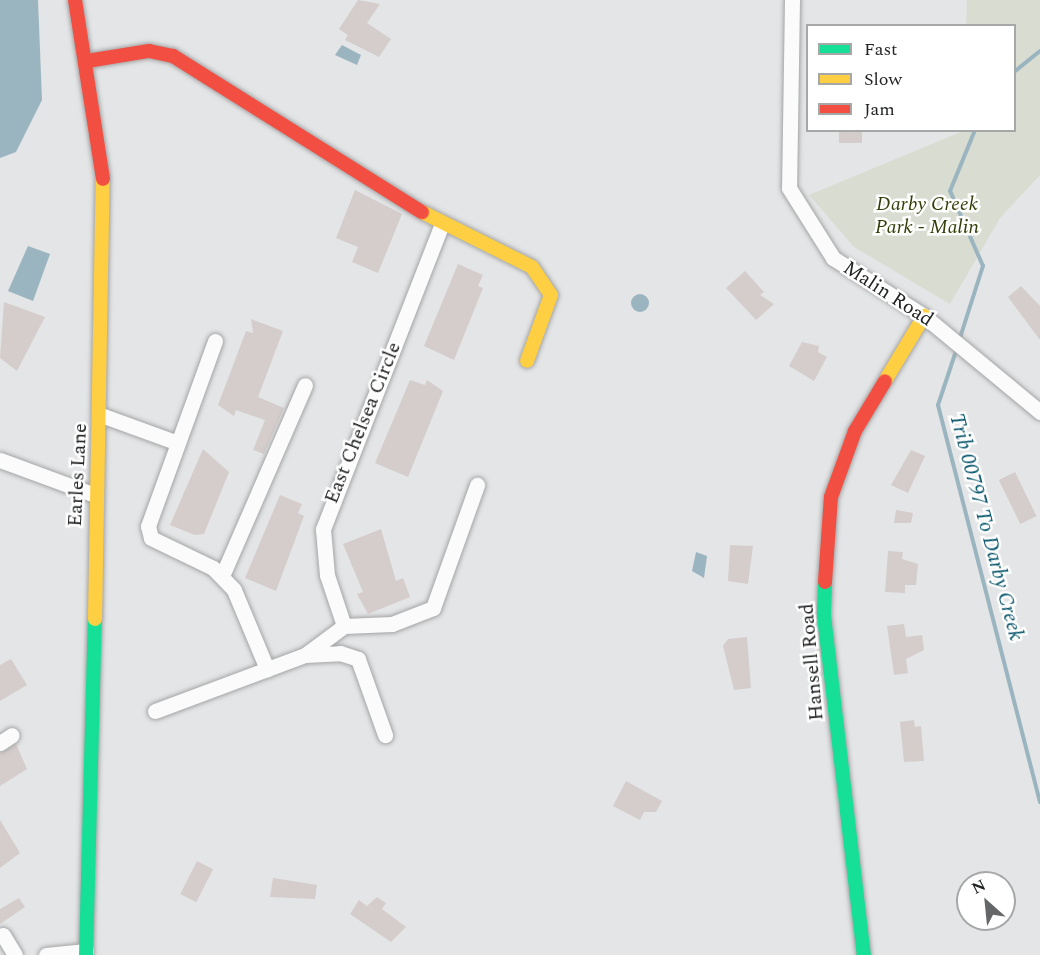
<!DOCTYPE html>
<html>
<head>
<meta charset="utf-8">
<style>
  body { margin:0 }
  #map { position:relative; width:1040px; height:955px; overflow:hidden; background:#e4e5e6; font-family:Spectral,serif }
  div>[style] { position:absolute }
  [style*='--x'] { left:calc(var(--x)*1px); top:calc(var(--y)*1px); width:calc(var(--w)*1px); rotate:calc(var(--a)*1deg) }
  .green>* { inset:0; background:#d8dcd1 }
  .water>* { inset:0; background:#9bb5c0 }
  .round { border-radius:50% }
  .stream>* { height:4px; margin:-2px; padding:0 2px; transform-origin:2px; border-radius:2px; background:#9bb5c0 }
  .building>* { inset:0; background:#d4cdcc; transform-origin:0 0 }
  .roads { filter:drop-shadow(0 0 2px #a4a5a6) drop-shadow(0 0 2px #a4a5a6) }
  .street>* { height:15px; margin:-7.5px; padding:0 7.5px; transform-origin:7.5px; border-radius:7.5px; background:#fbfbfb }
  .fast>* { height:14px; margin:-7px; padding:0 7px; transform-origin:7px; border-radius:7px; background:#16e098 }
  .slow>* { height:14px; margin:-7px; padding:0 7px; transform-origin:7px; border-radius:7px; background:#ffcf43 }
  .jam>* { height:14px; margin:-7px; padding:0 7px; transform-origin:7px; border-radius:7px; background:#f24e42 }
  span { translate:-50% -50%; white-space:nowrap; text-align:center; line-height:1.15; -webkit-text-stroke:5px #fff; paint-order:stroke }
  .park-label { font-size:20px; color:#323e08; font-style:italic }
  .street-label { font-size:20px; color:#212223 }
  .water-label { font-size:21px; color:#005167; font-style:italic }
  .legend { position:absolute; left:806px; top:24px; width:210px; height:108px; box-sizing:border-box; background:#fff; border:2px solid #a6a7a7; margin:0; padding:8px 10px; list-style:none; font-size:18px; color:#212223 }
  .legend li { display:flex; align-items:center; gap:12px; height:30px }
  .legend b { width:30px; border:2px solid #a6a7a7 }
  .north { position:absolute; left:956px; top:871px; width:60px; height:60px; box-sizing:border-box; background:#fff; border:2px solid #a6a7a7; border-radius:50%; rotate:333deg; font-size:16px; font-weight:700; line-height:24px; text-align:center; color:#212223 }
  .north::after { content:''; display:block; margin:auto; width:21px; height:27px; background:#656667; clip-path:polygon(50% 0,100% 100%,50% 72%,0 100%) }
</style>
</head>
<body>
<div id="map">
  <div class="green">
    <div style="clip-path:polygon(967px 0,1040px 0,1040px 175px,1000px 218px,950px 304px,854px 247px,809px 195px,963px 131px,1014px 130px,1014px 26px,966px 25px)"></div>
  </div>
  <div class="water">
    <div style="clip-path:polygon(0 0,38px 0,42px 100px,16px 152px,0 158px)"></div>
    <div style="clip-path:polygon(342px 45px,361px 55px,357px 65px,335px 55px)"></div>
    <div style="clip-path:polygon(28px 246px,50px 254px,33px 301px,8px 291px)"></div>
    <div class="round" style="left:631px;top:294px;width:18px;height:18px"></div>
    <div style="clip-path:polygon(696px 552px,707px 556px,704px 578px,692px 571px)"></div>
  </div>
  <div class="stream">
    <div style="--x:1014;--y:72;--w:33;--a:-39"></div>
    <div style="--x:959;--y:341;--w:79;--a:-72.3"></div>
    <div style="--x:983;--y:266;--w:82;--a:-113.7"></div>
    <div style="--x:950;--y:191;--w:66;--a:-67.7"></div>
    <div style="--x:957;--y:348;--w:60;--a:108.4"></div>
    <div style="--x:938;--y:405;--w:410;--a:75.6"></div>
  </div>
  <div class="building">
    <div style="clip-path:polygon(358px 0,380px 4px,367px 23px,391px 39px,379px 57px,345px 40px,348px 35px,339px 29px)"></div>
    <div style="left:839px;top:130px;width:23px;height:13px"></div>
    <div style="clip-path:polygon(355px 190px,402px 214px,378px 273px,352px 262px,358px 247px,336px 238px)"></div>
    <div style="clip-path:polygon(458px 264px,483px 275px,478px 286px,483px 288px,454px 360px,424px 346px)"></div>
    <div style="clip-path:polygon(745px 271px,764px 292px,760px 295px,774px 304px,756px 320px,726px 288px)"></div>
    <div style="clip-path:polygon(1021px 286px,1040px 306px,1040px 340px,1008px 297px)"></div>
    <div style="clip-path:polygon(4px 302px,45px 317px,17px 371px,0 358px)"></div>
    <div style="clip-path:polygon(251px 319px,283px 331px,258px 397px,284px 408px,264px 454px,253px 450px,265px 420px,236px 410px,234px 416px,218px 405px,246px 331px,253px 333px)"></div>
    <div style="clip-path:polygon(802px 342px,819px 346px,818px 352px,827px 357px,814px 381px,789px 366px)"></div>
    <div style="clip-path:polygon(410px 380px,425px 385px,427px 380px,443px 391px,408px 477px,375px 463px)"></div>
    <div style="clip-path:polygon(203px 449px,229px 472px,204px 534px,195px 535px,170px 525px)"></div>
    <div style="clip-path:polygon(911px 450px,925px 456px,908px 493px,891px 485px)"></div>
    <div style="left:1015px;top:472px;width:49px;height:18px;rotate:64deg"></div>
    <div style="clip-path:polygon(280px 495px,302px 504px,298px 513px,304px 516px,276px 591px,245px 578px)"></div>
    <div style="clip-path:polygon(896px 510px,913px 513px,911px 523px,894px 523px)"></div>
    <div style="clip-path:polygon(381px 529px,396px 581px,403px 578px,410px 597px,368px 614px,357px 594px,363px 592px,343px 544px)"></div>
    <div style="clip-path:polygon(730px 545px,753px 546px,748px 584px,728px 581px)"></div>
    <div style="clip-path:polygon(888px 551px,903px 552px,902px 559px,918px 564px,916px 585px,905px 585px,905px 593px,885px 592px)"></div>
    <div style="clip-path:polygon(904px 624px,906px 637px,922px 635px,924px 650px,906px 659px,908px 673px,894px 675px,887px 626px)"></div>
    <div style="clip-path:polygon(747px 637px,751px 688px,734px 690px,723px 646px,728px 639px)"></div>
    <div style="clip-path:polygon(11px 659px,27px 685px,0 701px,0 665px)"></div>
    <div style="clip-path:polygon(914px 720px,915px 727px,921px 726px,924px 761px,904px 762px,900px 722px)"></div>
    <div style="clip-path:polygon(16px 744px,27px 769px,0 786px,0 753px)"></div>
    <div style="clip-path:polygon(626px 781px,662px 801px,656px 812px,644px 812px,640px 820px,613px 806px)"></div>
    <div style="clip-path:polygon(0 820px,20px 853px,0 868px)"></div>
    <div style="left:197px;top:861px;width:18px;height:37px;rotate:27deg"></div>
    <div style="clip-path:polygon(273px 878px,317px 885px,315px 899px,270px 897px)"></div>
    <div style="clip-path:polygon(377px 897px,386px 903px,382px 909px,406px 927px,391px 942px,350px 914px,359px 900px,367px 906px)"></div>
    <div style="clip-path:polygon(19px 898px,25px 907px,0 924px,0 909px)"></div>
  </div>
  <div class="roads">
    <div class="street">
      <div style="--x:792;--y:0;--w:188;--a:90.9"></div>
      <div style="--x:789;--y:188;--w:83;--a:57.8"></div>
      <div style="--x:833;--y:258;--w:108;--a:32.5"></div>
      <div style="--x:924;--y:316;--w:151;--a:39.6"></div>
      <div style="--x:215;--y:341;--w:197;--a:109.9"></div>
      <div style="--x:148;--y:526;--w:12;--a:76"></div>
      <div style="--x:151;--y:538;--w:69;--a:25.8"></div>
      <div style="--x:213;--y:568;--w:30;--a:46"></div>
      <div style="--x:234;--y:590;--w:86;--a:67.3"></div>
      <div style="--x:101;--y:415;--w:79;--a:20"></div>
      <div style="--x:0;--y:460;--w:101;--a:20.2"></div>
      <div style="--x:222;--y:576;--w:208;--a:-66.5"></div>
      <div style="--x:344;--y:626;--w:54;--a:-108.4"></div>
      <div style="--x:327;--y:575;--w:46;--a:-95"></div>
      <div style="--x:323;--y:529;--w:327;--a:-68.7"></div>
      <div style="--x:305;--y:655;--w:35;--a:-3"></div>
      <div style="--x:340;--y:653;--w:19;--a:18"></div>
      <div style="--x:358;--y:659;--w:81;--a:70.4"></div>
      <div style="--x:155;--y:711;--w:160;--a:-20.5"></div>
      <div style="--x:305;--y:655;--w:49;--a:-36.6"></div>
      <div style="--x:344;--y:626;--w:48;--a:-2.4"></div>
      <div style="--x:392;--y:624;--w:44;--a:-21.3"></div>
      <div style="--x:433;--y:608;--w:131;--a:-70.3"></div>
      <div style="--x:0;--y:743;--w:14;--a:-34"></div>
      <div style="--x:3;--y:935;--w:23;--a:59"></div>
      <div style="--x:46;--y:955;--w:40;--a:-5.7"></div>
    </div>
    <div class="fast">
      <div style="--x:825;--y:582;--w:34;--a:92"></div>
      <div style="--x:824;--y:616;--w:341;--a:83.3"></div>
      <div style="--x:86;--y:955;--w:336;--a:-88.5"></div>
    </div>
    <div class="slow">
      <div style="--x:422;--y:212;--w:123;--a:26.6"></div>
      <div style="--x:532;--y:267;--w:34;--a:56"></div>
      <div style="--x:551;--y:295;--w:70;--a:110"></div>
      <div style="--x:885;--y:381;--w:76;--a:-59"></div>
      <div style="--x:95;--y:619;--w:440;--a:-89"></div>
    </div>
    <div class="jam">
      <div style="--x:75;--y:0;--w:181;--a:81.1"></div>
      <div style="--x:87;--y:61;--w:63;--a:-9.2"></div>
      <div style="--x:149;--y:51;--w:25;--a:12"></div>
      <div style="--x:173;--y:56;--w:294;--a:32.1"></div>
      <div style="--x:825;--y:582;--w:85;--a:-86"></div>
      <div style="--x:831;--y:497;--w:70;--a:-70"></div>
      <div style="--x:855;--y:431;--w:58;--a:-59"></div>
    </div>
  </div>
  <div class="park-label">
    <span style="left:927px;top:216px">Darby Creek<br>Park - Malin</span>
  </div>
  <div class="street-label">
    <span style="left:888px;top:294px;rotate:33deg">Malin Road</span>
    <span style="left:363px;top:423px;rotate:-68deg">East Chelsea Circle</span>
    <span style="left:78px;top:475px;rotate:-87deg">Earles Lane</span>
    <span style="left:812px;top:662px;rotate:-95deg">Hansell Road</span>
  </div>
  <div class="water-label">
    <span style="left:986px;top:527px;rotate:75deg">Trib 00797 To Darby Creek</span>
  </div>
  <ul class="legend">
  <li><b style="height:8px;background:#16e098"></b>Fast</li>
  <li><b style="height:8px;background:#ffcf43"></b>Slow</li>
  <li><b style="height:8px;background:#f24e42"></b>Jam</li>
  </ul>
  <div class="north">N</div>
</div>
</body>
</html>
